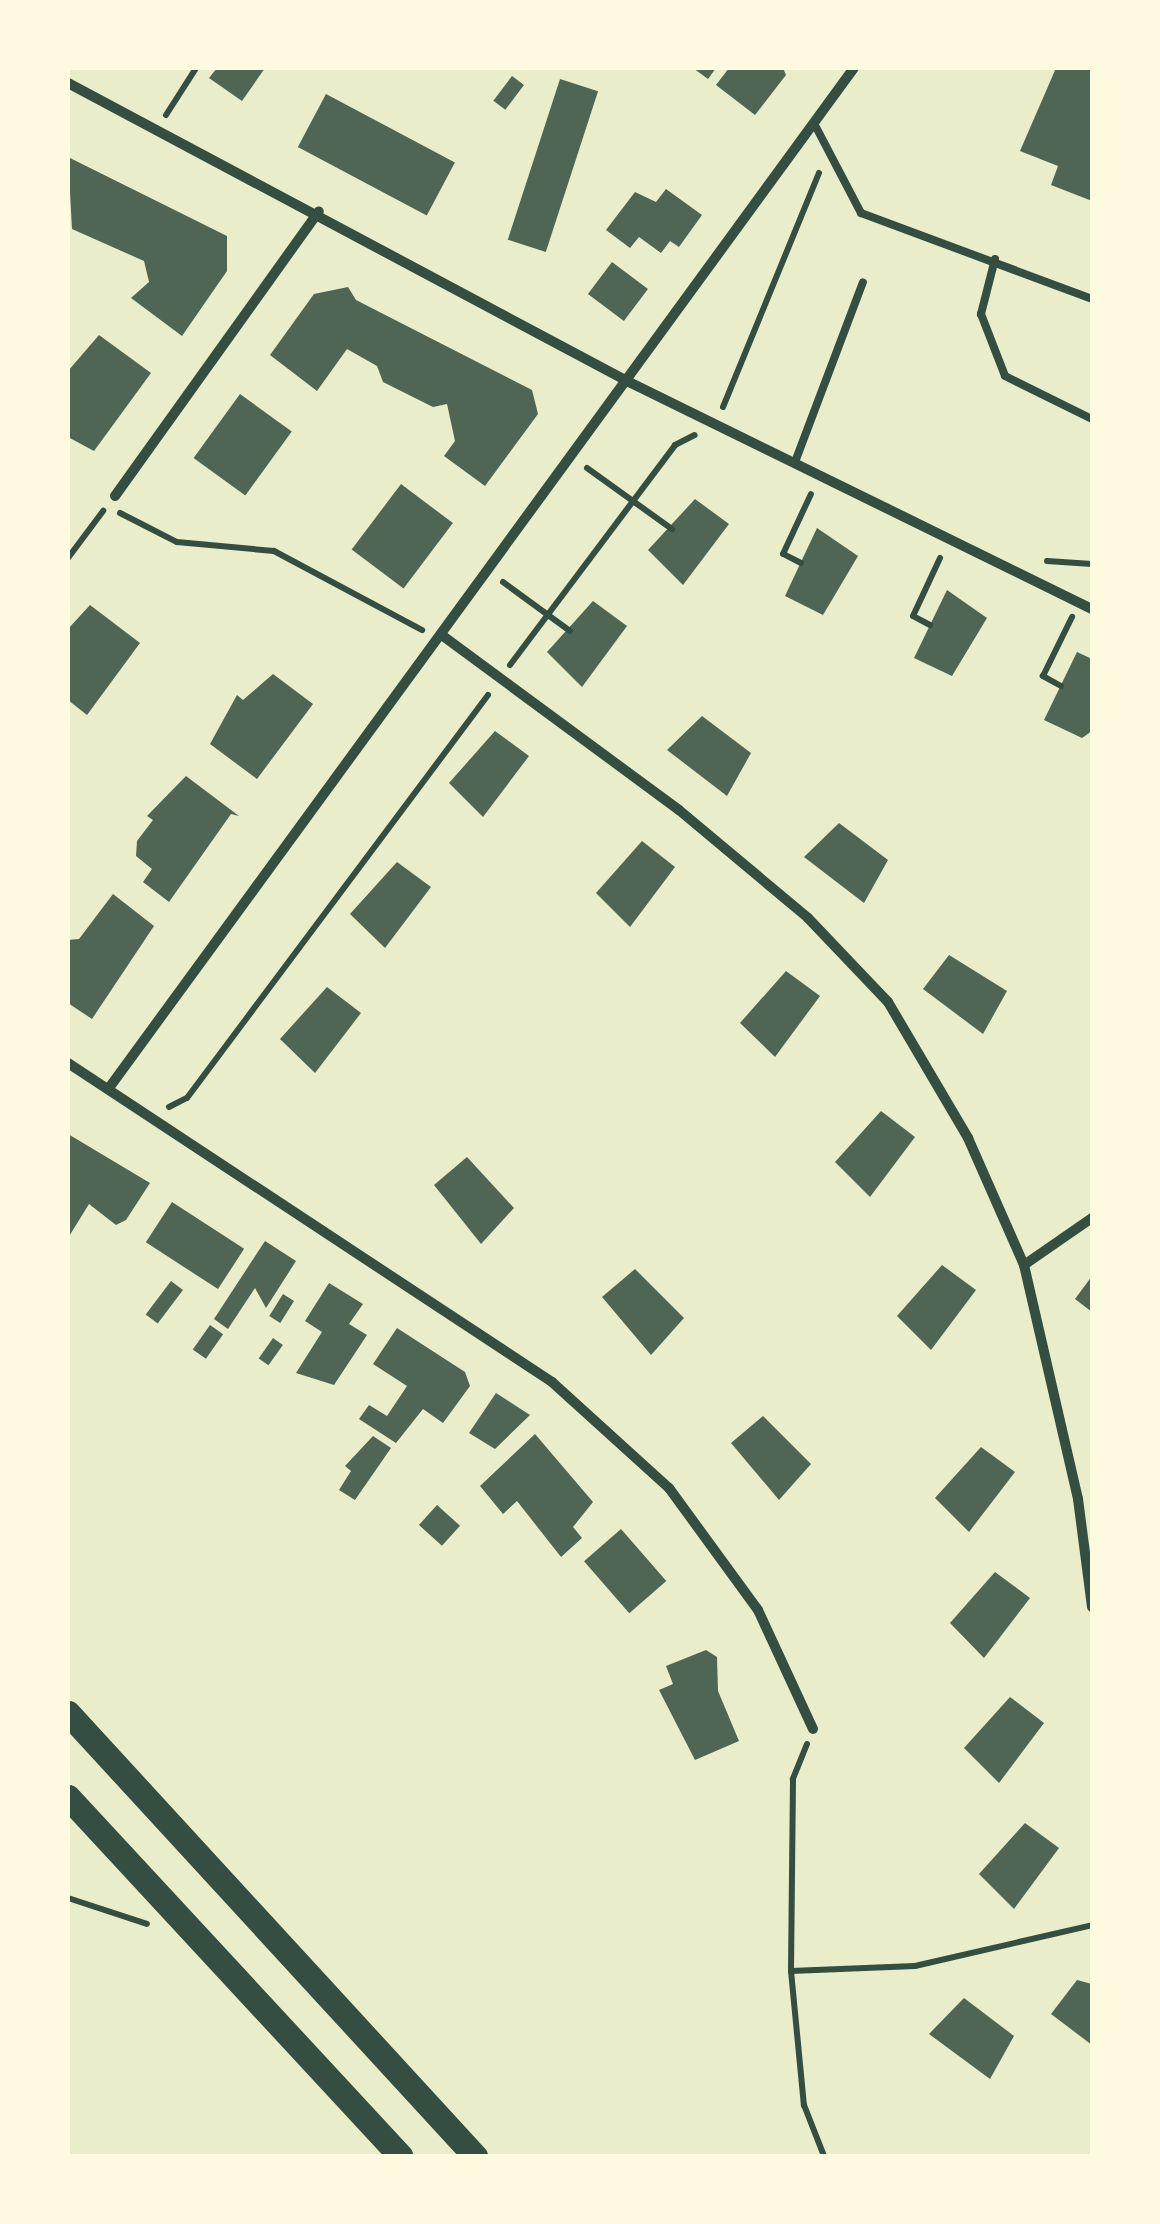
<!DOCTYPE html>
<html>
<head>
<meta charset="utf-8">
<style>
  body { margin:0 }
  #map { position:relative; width:1160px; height:2224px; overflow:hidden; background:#e9edc9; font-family:"IBM Plex Serif",serif }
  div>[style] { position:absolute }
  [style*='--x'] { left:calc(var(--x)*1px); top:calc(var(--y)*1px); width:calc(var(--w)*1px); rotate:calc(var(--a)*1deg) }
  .building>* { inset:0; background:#4f6655; transform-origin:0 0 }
  .path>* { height:6px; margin:-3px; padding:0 3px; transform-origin:3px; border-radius:3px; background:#344e41 }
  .service>* { height:8px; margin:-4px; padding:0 4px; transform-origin:4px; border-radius:4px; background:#344e41 }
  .minor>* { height:10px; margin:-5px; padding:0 5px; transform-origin:5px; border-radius:5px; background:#344e41 }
  .primary>* { height:25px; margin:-12.5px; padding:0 12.5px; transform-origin:12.5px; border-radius:12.5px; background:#344e41 }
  span { translate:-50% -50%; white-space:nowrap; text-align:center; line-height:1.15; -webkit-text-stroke:8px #fefae0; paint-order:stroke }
  .frame { position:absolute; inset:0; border:70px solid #fefae0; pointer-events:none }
</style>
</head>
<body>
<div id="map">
  <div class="building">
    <div style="clip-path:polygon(217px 68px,265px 68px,242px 101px,209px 78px)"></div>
    <div style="clip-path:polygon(693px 68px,716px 68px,708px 79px)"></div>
    <div style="clip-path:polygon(729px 68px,783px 68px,786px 75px,755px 115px,716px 85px)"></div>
    <div style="clip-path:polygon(1056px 68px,1092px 68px,1092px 201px,1051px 185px,1058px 166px,1020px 151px)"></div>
    <div style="left:512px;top:76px;width:15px;height:31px;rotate:37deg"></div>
    <div style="left:560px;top:79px;width:40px;height:169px;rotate:18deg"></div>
    <div style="left:326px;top:94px;width:146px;height:60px;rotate:28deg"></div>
    <div style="clip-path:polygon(68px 157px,227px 236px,227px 271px,182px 336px,131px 298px,149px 282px,144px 261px,72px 229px)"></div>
    <div style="clip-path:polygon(666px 189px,702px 215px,679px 247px,670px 241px,661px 253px,639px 237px,630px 248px,606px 230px,635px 192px,656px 202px)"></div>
    <div style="left:612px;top:262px;width:45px;height:40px;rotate:37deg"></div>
    <div style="clip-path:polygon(348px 287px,356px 300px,532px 390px,538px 414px,485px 486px,444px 456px,455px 441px,447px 404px,433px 407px,383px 382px,377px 366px,347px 349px,317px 391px,270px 355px,314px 294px)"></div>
    <div style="clip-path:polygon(99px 335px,151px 373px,94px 451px,68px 437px,68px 371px)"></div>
    <div style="left:240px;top:394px;width:64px;height:79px;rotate:36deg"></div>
    <div style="left:401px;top:484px;width:65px;height:82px;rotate:37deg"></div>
    <div style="clip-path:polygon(695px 499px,729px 524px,683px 585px,648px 550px)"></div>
    <div style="clip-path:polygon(817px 528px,858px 556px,823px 615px,785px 596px)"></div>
    <div style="clip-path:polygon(947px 590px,987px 618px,952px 676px,914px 658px)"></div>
    <div style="clip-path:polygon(593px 601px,627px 626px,582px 687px,547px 652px)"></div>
    <div style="clip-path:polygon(90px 605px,140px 643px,87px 715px,68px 700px,68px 629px)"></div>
    <div style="clip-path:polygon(1077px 652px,1092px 659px,1092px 731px,1082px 738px,1044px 720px)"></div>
    <div style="clip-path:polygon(273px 674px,313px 704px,257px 779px,210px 744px,237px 695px,243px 700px)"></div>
    <div style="clip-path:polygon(702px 716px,751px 753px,727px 796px,667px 750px)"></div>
    <div style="clip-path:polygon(495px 731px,529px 756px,483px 817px,449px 783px)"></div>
    <div style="clip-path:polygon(186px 776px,239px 816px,231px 814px,169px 902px,143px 882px,152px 869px,136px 856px,137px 841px,153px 820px,147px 816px)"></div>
    <div style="clip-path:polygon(839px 823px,888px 860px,864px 903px,804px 857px)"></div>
    <div style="clip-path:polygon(642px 841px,675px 867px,630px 927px,596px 893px)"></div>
    <div style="clip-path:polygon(397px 862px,431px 887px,385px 948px,350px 914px)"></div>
    <div style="clip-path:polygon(113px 894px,154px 926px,92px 1019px,68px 1003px,68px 940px,79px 939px)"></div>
    <div style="clip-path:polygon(949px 955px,1007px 991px,983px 1034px,923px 989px)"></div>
    <div style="clip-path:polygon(786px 971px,820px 996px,775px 1057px,740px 1023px)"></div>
    <div style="clip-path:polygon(327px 987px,361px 1013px,315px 1073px,280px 1039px)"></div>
    <div style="clip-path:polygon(881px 1111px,915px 1137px,870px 1197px,835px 1162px)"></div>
    <div style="clip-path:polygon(68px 1134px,150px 1183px,126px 1220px,116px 1225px,89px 1204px,68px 1238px)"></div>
    <div style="clip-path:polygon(467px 1157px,514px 1208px,481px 1244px,434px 1185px)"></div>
    <div style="left:172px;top:1202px;width:86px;height:48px;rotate:33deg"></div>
    <div style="clip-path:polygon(265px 1241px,296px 1261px,266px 1308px,255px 1288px,228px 1329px,214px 1319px)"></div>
    <div style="clip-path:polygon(942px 1265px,976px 1290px,931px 1350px,897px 1316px)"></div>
    <div style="clip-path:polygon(635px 1269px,684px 1318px,651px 1355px,602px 1297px)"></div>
    <div style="clip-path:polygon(1092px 1276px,1092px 1312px,1075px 1299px)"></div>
    <div style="left:171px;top:1281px;width:15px;height:42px;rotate:37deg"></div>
    <div style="clip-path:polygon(329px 1283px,363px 1304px,349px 1324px,367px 1335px,334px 1385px,296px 1373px,322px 1332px,305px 1321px)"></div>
    <div style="left:283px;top:1294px;width:13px;height:26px;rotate:32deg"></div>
    <div style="left:210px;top:1325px;width:16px;height:30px;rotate:35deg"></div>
    <div style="clip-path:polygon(397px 1328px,465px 1372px,470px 1386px,443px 1423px,423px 1409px,396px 1443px,359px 1419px,369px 1405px,387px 1416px,407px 1386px,373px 1364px)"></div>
    <div style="left:273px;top:1338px;width:12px;height:25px;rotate:35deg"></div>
    <div style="clip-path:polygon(496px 1393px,530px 1415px,495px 1449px,469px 1433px)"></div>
    <div style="clip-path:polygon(763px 1416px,811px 1464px,779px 1500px,731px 1443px)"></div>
    <div style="clip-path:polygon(535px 1434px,593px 1502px,573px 1527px,582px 1538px,561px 1557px,517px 1501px,503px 1514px,480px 1486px)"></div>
    <div style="clip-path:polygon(373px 1436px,391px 1448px,355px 1500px,339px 1490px,351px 1471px,345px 1466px)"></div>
    <div style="clip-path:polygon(981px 1447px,1015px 1472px,969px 1532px,935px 1498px)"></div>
    <div style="left:437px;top:1505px;width:31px;height:27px;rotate:42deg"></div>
    <div style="left:621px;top:1529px;width:69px;height:49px;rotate:49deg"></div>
    <div style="clip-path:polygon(995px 1572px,1030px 1598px,984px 1658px,950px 1623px)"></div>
    <div style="clip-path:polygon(706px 1650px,717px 1657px,718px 1691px,739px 1741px,695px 1760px,659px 1690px,673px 1684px,666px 1666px)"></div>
    <div style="clip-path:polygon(1010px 1697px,1044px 1723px,999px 1783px,964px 1748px)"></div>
    <div style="clip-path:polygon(1025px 1823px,1059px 1848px,1014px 1909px,979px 1874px)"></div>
    <div style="clip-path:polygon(1077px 1980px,1092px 1984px,1092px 2045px,1051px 2014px)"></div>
    <div style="clip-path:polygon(964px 1998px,1014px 2036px,990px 2079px,929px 2034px)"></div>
  </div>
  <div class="path">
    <div style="--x:166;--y:115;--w:56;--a:-57.4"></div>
    <div style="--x:723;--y:407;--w:253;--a:-67.7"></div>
    <div style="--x:587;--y:468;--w:105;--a:35.7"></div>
    <div style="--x:120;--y:513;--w:64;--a:27"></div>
    <div style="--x:177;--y:542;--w:97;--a:5.3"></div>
    <div style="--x:274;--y:551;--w:168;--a:28.1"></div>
    <div style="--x:68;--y:558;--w:59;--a:-53.3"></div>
    <div style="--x:1047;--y:561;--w:45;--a:3.8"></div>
    <div style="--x:801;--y:563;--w:20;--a:-153"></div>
    <div style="--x:783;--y:554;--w:66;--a:-65"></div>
    <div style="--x:503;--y:582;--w:83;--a:36.2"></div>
    <div style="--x:930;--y:625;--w:19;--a:-152"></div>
    <div style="--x:913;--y:616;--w:64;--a:-65"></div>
    <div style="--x:510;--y:665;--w:275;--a:-53.1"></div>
    <div style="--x:675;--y:445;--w:22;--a:-27"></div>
    <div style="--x:1061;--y:686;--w:21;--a:-151"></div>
    <div style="--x:1043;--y:676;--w:66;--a:-63.8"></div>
    <div style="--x:169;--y:1107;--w:20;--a:-27"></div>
    <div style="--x:187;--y:1098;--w:503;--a:-53.24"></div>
    <div style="--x:807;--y:1744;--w:38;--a:112"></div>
    <div style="--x:793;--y:1779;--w:192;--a:90.6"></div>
    <div style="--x:791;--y:1971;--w:135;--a:84.5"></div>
    <div style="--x:804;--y:2105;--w:55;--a:68.6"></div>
    <div style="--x:68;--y:1898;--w:83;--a:18.2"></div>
    <div style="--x:791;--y:1971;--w:124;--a:-2.3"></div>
    <div style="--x:915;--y:1966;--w:182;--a:-13"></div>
  </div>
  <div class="service">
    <div style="--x:816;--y:127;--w:97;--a:62.4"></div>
    <div style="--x:861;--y:213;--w:246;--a:20.4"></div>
    <div style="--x:995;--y:259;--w:57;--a:104.3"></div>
    <div style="--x:981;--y:314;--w:66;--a:68.8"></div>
    <div style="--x:1005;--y:376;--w:97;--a:26.3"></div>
    <div style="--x:795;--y:462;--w:192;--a:-69.3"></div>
  </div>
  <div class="minor">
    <div style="--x:68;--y:83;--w:636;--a:28.06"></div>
    <div style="--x:629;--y:382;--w:516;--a:26.12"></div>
    <div style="--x:115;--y:496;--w:350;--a:-54.4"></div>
    <div style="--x:443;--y:636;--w:293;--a:36.4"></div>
    <div style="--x:679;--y:810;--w:168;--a:39.9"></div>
    <div style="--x:808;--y:918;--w:116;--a:46.4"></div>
    <div style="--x:888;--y:1002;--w:158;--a:59.5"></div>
    <div style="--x:968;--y:1138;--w:139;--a:66.2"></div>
    <div style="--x:1024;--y:1265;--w:240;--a:77"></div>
    <div style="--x:1078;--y:1499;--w:109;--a:82.6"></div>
    <div style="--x:68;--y:1063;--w:580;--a:33.39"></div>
    <div style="--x:552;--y:1382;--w:158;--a:42.2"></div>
    <div style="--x:669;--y:1488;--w:151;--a:53.9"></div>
    <div style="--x:758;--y:1610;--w:131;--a:65.2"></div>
    <div style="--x:109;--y:1088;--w:1263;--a:-53.86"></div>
    <div style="--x:1024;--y:1265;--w:83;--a:-34.7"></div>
  </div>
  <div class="primary">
    <div style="--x:68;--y:1713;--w:602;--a:47.43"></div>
    <div style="--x:68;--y:1797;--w:489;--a:47.2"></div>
  </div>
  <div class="frame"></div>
</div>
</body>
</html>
